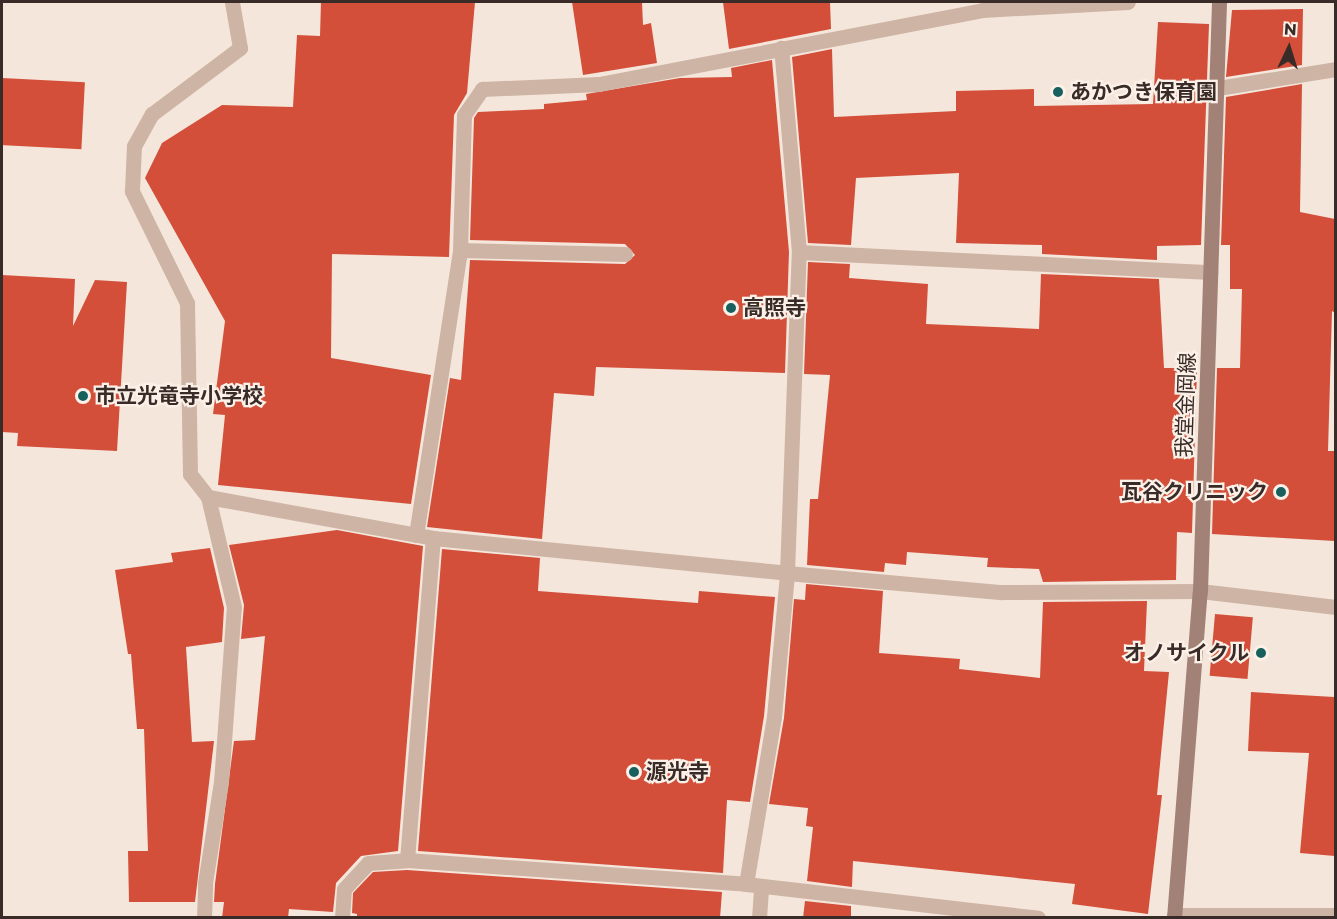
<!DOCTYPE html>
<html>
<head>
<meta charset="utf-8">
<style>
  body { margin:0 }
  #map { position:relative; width:1337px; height:919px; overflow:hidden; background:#f5e6db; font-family:Montserrat,"Noto Sans JP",sans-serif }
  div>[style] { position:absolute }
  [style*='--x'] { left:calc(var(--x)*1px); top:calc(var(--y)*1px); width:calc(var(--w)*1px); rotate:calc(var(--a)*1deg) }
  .building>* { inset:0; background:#d34f3a; transform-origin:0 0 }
  .lane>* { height:15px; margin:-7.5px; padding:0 7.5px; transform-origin:7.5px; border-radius:7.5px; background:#ceb4a5 }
  .street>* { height:15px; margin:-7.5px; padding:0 7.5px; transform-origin:7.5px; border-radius:7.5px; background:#ceb4a5 }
  .secondary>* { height:15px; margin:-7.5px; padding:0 7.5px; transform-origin:7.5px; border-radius:7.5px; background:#a28276 }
  .dots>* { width:16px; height:16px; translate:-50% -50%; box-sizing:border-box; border:3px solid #fcf1e8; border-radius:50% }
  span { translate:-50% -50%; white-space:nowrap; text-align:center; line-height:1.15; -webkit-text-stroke:4.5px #fcf1e8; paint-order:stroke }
  .poi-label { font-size:21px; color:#392b27; font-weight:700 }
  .left { translate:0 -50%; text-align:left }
  .right { translate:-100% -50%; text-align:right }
  .street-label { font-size:21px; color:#392b27 }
  .frame { position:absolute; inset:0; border:3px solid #392b27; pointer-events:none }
  .north { position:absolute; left:1259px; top:18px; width:60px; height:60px; -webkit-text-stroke:4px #fcf1e8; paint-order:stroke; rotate:4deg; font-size:16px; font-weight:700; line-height:24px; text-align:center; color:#392b27 }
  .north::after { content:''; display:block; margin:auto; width:21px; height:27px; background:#392b27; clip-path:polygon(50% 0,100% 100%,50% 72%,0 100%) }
</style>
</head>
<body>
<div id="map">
  <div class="building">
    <div style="clip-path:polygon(321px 2px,475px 2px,467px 93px,454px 115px,449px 257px,332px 254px,331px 358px,431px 375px,411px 504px,218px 485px,225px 415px,213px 414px,225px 321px,145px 178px,162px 143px,222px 105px,293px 107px,297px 35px,320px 36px)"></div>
    <div style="clip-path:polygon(572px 2px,642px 2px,643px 25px,651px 23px,657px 63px,583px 75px)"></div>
    <div style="clip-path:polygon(723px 2px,830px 2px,831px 29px,729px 49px)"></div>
    <div style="clip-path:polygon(1303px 9px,1302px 65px,1226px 77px,1232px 10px)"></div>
    <div style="clip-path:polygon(1158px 22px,1209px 24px,1201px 245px,1157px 246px,1157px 260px,1042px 254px,1042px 245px,956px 243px,959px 173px,856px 178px,851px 245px,808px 243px,792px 57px,832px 49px,834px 117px,956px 111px,956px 91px,1034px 89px,1034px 106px,1153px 104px)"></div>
    <div style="clip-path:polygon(772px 60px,789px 252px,785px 373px,596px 367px,594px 396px,554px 393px,542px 539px,427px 527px,450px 378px,461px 380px,470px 260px,625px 264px,635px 255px,625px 244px,470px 240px,474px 118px,478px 112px,544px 109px,544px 104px,587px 100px,586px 94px,680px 78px,732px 77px,731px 68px)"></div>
    <div style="left:2px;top:78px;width:83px;height:67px;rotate:3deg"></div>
    <div style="clip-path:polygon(1302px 84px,1300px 212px,1335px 219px,1335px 313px,1332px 311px,1328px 451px,1335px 451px,1335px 541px,1212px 534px,1217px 368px,1240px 368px,1242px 289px,1230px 289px,1230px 245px,1221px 245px,1226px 97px)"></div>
    <div style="clip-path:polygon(808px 262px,850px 264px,849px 278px,928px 284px,926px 324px,1039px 329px,1041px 274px,1159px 279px,1164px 368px,1197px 368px,1192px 533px,1177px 532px,1176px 580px,1043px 582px,1039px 569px,987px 567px,988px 558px,907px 552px,906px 565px,885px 563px,884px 572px,807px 565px,810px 499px,818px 499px,830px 375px,804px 374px)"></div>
    <div style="clip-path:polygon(2px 275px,75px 279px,73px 326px,95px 280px,127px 282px,117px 451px,17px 446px,18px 433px,2px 432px)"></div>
    <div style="clip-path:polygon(337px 530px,423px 546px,398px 851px,361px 856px,336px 883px,333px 912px,289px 909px,288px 918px,222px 918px,224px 902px,214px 902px,215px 884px,234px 741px,255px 740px,265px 636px,241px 639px,244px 605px,229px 545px)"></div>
    <div style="clip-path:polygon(210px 548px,224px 608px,222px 642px,186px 647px,192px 742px,214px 741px,195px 902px,129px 902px,128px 851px,148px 851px,144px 729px,137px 729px,131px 654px,128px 654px,115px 570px,173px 562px,171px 553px)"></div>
    <div style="clip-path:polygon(442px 549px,540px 558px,538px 591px,698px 603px,699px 591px,775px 597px,764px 716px,750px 802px,727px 800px,723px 873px,418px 851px)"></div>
    <div style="clip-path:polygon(806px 584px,883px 591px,879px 653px,960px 659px,959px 669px,1040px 678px,1043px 602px,1147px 601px,1144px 671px,1169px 672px,1157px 795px,1162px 795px,1148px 914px,1072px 904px,1075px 884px,853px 861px,852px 887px,807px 881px,813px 827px,806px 826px,808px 808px,769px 804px,784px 718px,794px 599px,805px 600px)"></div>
    <div style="left:1215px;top:614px;width:38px;height:62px;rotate:5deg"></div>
    <div style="clip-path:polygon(1251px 692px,1334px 697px,1335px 856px,1300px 853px,1309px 753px,1248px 751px)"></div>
    <div style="clip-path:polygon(407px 870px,722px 892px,720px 918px,357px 918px,357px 914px,352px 913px,353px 893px,373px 872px)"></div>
    <div style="clip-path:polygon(805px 901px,851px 906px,851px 918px,803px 918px)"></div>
  </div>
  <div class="lane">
    <div style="--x:759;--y:918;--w:32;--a:-86"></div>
  </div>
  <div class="street">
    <div style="--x:1218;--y:88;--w:120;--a:-9.1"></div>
    <div style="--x:460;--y:250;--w:165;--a:1.4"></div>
    <div style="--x:799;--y:252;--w:412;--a:2.8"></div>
    <div style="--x:208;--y:497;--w:229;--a:10.3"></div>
    <div style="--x:433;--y:538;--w:356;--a:5.6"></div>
    <div style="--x:787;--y:573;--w:216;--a:5.1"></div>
    <div style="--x:1002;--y:592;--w:198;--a:-0.3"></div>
    <div style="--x:1200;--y:591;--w:137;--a:6.7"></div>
    <div style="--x:416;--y:535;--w:288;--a:-81.2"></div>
    <div style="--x:460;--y:250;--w:135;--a:-88.3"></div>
    <div style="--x:464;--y:115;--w:32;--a:-55"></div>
    <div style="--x:482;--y:89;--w:117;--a:-2.4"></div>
    <div style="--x:599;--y:84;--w:390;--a:-10.9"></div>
    <div style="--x:982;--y:10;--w:146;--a:-3.1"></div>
    <div style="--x:407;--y:860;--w:323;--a:-85.4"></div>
    <div style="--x:746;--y:884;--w:169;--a:-80.5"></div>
    <div style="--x:774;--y:717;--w:145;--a:-84.8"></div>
    <div style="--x:787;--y:573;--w:321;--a:-87.9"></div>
    <div style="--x:799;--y:252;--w:205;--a:-95"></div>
    <div style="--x:1174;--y:915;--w:162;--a:0"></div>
    <div style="--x:204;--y:918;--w:35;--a:-88"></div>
    <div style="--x:205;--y:883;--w:102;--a:-81"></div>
    <div style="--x:221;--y:782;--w:175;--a:-85.8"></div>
    <div style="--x:234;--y:607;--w:113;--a:-103.3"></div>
    <div style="--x:208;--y:497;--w:29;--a:-128"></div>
    <div style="--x:190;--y:474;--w:171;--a:-91"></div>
    <div style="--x:187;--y:303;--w:125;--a:-116.2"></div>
    <div style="--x:132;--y:191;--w:45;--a:-87.5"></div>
    <div style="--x:134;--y:146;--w:37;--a:-61"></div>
    <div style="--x:152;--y:114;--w:110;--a:-36.9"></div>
    <div style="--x:240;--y:48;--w:47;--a:-99.9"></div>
    <div style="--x:342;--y:918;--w:29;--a:-86"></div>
    <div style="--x:344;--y:889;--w:35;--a:-47"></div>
    <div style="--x:368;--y:863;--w:39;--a:-4"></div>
    <div style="--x:407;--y:860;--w:340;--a:4"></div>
    <div style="--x:746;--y:884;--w:294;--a:6.6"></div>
  </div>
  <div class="secondary">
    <div style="--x:1174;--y:918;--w:328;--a:-85.5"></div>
    <div style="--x:1200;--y:591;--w:589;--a:-88.15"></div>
  </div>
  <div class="dots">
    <div style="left:1058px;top:92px;background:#18605d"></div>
    <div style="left:731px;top:308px;background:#18605d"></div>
    <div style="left:83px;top:396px;background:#18605d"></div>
    <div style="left:1281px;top:492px;background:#18605d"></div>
    <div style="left:1261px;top:653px;background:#18605d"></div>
    <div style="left:634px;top:772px;background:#18605d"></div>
  </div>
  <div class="poi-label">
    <span class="left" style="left:1070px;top:92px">あかつき保育園</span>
    <span class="left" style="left:743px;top:308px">高照寺</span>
    <span class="left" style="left:95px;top:396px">市立光竜寺小学校</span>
    <span class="right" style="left:1268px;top:492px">瓦谷クリニック</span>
    <span class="right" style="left:1249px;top:653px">オノサイクル</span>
    <span class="left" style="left:646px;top:772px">源光寺</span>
  </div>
  <div class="street-label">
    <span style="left:1186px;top:405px;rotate:-88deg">我堂金岡線</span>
  </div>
  <div class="frame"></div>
  <div class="north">N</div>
</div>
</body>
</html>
